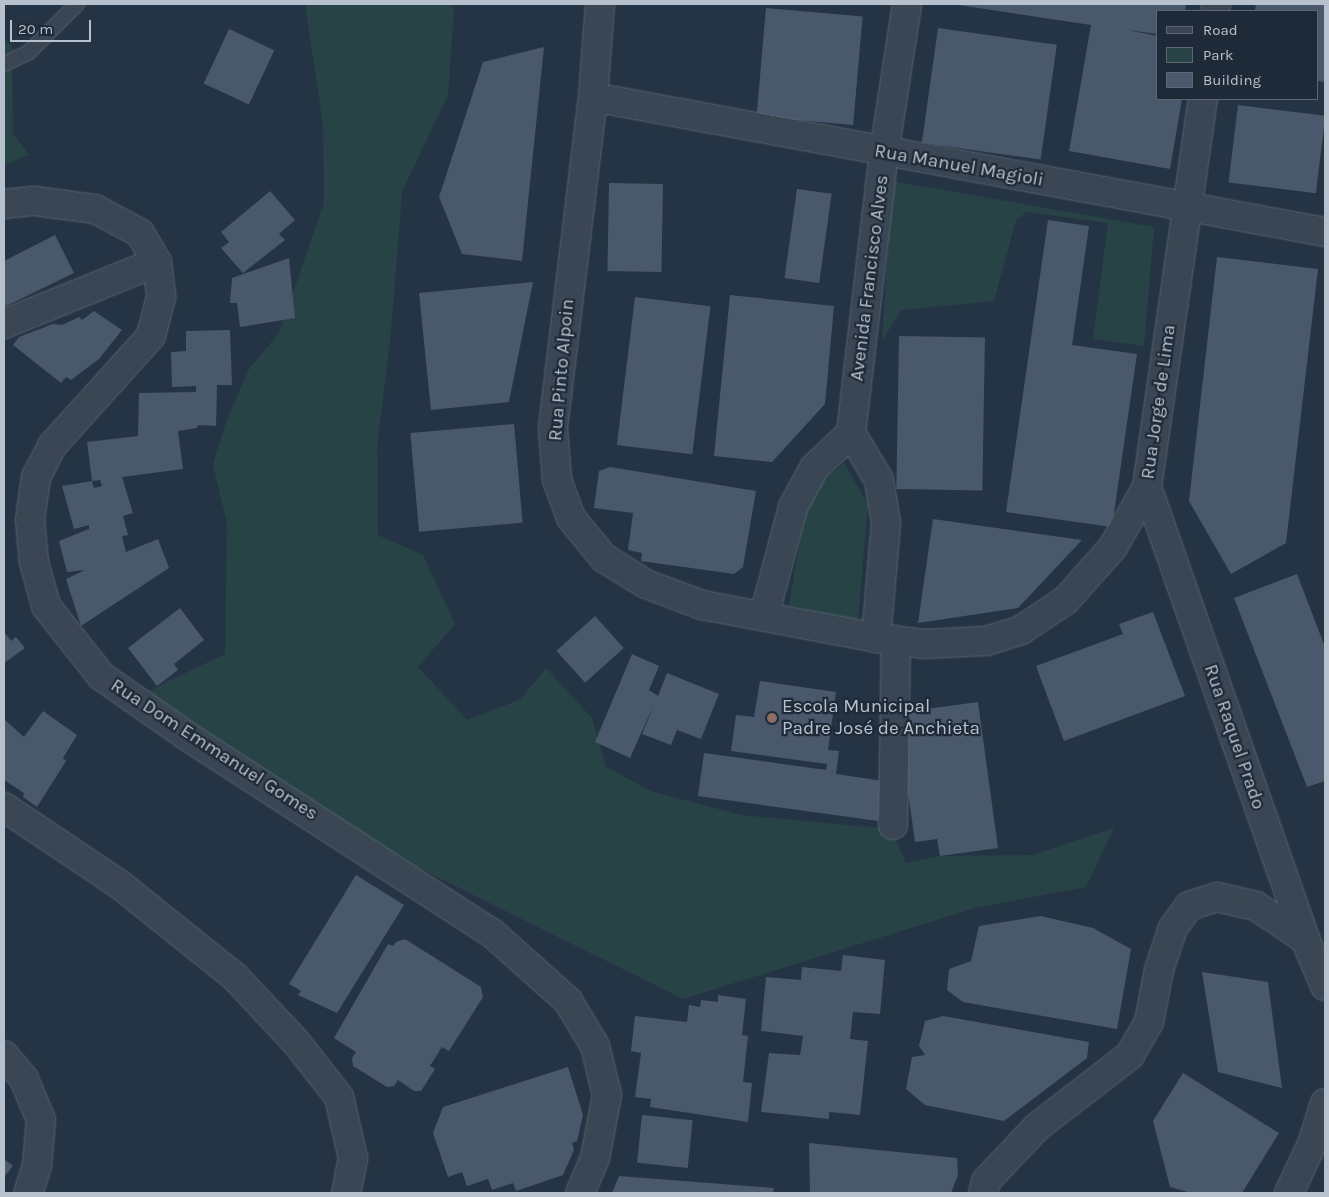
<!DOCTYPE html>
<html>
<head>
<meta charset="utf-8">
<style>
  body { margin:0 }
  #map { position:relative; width:1329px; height:1197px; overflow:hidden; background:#253444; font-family:Karla,sans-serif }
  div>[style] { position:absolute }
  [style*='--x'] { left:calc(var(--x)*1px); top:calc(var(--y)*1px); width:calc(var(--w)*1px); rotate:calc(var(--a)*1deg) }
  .green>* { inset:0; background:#274345 }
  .building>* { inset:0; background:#49586b; transform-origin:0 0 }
  .roads { filter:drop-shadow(0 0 1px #586371) drop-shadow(0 0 1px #586371) }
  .service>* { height:14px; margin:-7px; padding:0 7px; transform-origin:7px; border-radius:7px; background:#3a4654 }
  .minor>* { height:28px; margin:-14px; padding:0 14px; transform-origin:14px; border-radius:14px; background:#3a4654 }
  .dots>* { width:14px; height:14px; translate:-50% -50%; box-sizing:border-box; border:2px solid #1f2a39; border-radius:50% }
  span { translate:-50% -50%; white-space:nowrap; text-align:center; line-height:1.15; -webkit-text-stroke:4.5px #1f2a39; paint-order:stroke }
  .street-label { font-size:19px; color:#b7c1cd }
  .poi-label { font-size:19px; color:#b7c1cd }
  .left { translate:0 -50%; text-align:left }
  .frame { position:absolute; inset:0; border:5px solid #b7c1cd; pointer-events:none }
  .legend { position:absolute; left:1156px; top:10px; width:162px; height:90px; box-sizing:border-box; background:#1f2a39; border:1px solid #5c6674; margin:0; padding:6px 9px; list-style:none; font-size:15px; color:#b7c1cd }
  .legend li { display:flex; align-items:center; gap:10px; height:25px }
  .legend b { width:25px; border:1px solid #5c6674 }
  .scale { position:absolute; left:10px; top:20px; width:81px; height:22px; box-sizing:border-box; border:2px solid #b7c1cd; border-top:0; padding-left:6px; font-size:15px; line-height:18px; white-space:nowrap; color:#b7c1cd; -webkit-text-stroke:4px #1f2a39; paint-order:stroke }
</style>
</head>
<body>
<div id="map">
  <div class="green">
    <div style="clip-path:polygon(305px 4px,452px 4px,454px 11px,448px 95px,402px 192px,391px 332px,377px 447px,378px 535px,423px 555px,455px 624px,418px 667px,467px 720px,521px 699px,546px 668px,592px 718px,606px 767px,651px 791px,741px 815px,891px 829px,906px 863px,940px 856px,1032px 855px,1114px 828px,1086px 887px,975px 908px,683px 999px,409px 863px,140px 695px,225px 654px,227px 524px,213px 465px,226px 422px,249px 369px,279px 333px,324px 203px,323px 125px)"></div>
    <div style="clip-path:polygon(4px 39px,12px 46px,13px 133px,29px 155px,4px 165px)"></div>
    <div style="clip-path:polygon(892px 181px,1154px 227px,1144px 346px,1093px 339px,1108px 223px,1027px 212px,1016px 220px,994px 301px,901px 310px,882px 341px)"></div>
    <div style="clip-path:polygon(844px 463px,868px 504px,858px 621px,789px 605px,808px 494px)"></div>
  </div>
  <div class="building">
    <div style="clip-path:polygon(952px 4px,1186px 4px,1185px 11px,1158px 11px,1158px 34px,1127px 30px,1158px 36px,1158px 99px,1182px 99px,1170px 169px,1069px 151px,1091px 25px)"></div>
    <div style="clip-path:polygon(1256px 4px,1325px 4px,1325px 82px,1318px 81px,1318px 11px,1255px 11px)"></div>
    <div style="left:766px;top:8px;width:97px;height:109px;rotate:5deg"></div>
    <div style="left:938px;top:28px;width:120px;height:116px;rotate:8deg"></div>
    <div style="left:229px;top:29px;width:50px;height:60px;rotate:25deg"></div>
    <div style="clip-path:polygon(544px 47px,522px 261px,462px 254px,439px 197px,483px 62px)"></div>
    <div style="left:1238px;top:105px;width:88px;height:78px;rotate:7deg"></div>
    <div style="left:609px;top:183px;width:54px;height:88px;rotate:1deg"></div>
    <div style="left:797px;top:189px;width:35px;height:90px;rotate:8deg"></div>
    <div style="clip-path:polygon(270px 191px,295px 220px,279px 234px,285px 240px,243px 273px,221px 248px,229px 242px,221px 232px)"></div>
    <div style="clip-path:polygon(1048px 220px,1089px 226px,1072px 345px,1137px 354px,1112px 527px,1006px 512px)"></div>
    <div style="clip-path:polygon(55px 235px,74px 273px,4px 307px,4px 261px)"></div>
    <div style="clip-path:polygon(1217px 257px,1318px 269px,1286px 543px,1231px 574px,1189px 501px)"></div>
    <div style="clip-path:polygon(289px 258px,295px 318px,240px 327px,237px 303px,230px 303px,232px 278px)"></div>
    <div style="clip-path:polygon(533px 282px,509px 402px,431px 410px,419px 293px)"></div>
    <div style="clip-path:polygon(730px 295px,834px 306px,825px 404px,772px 462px,714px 456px)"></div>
    <div style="left:635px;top:297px;width:76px;height:149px;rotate:7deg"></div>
    <div style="clip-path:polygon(94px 311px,122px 330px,99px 359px,71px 380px,66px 377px,61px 383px,13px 345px,19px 337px,53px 324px,62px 325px,79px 317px,82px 320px)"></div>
    <div style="clip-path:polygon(evenodd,230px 330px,232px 385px,217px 385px,216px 426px,198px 425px,197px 428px,178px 431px,183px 469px,122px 477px,133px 513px,123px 516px,128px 535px,122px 536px,126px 552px,158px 539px,169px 568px,81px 626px,66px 579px,85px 570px,67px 572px,59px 541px,89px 529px,89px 525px,74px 529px,62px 486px,92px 481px,87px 442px,138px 436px,139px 393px,196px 392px,196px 386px,172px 387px,171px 352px,186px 351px,186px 331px,230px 330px,100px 480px,102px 486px,94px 488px,92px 481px,100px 480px)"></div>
    <div style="left:899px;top:336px;width:86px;height:153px;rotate:1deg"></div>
    <div style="left:514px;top:424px;width:99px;height:104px;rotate:85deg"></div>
    <div style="clip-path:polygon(610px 467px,756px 491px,743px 567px,734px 574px,641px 561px,642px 553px,628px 550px,633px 513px,594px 508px,599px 471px)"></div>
    <div style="clip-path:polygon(933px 519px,1082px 540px,1018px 608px,918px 623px)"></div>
    <div style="clip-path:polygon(1297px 574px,1325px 647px,1325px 781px,1307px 787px,1234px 598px)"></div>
    <div style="clip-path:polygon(180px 608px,204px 640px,174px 664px,178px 670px,157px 686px,128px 648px)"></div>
    <div style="clip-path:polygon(1153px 612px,1185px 696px,1064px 741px,1036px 666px,1123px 634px,1119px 624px)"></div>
    <div style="left:595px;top:616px;width:43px;height:52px;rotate:48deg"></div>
    <div style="clip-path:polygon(4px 632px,11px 641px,16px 637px,25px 648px,4px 663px)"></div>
    <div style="clip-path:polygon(632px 654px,659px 666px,649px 690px,658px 696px,667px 673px,719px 694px,701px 739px,677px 730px,671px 745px,642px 734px,655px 702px,630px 758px,595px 742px)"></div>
    <div style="clip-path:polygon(760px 681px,836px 692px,828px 750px,839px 751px,836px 774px,883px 781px,878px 821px,698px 796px,704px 753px,826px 770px,827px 764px,731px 751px,736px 715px,754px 717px)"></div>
    <div style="clip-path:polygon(978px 702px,998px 848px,940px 856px,937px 839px,915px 842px,897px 713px)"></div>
    <div style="clip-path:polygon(43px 711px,77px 735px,63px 758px,66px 761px,37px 807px,23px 797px,24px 793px,4px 780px,4px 719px,24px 737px)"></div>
    <div style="clip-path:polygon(356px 875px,404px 905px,337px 1013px,298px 995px,301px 991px,289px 984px)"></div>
    <div style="clip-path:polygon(1041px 916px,1093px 928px,1131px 949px,1117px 1029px,963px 1002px,947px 990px,949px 969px,971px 961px,979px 926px)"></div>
    <div style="clip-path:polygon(405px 939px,481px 987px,483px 997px,449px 1051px,442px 1047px,430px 1066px,435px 1069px,421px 1091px,414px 1091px,398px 1080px,394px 1086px,387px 1087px,353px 1066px,352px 1058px,356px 1052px,334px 1038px,388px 944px,393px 946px,396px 942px)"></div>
    <div style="clip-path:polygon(843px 955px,885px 960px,880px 1014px,853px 1012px,850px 1039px,868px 1041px,860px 1115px,829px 1112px,829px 1119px,761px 1112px,769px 1053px,800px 1055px,803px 1036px,761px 1031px,766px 977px,801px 980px,802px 967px,841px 971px)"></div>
    <div style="clip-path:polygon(1202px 972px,1268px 982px,1282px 1088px,1218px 1072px)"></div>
    <div style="clip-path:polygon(718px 995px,746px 999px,742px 1035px,748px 1036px,743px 1082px,752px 1083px,748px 1122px,650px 1107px,651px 1099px,635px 1097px,641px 1053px,631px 1051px,635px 1016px,687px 1022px,689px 1005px,700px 1007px,701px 1000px,718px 1002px)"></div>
    <div style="clip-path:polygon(943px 1016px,1089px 1042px,1087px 1058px,1004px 1121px,925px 1105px,906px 1089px,912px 1057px,925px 1055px,919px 1046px,925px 1021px)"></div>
    <div style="clip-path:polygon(568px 1067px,583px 1115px,577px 1141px,572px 1143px,574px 1150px,563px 1175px,516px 1191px,513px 1183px,492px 1190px,488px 1179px,467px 1186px,462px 1172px,448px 1177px,433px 1133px,443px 1107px)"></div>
    <div style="clip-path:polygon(1183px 1073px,1279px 1133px,1242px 1193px,1191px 1193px,1170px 1187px,1153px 1121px)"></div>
    <div style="left:642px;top:1115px;width:51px;height:48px;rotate:6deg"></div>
    <div style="clip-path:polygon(809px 1143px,957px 1158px,958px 1175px,951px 1193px,810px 1193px)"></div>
    <div style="clip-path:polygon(4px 1159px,13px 1166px,4px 1177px)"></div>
    <div style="clip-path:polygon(619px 1176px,774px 1188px,773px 1193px,612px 1193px)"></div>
  </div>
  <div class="roads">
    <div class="service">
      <div style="--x:4;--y:64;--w:26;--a:-25"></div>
      <div style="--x:28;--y:53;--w:69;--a:-45"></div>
    </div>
    <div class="minor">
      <div style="--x:600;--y:4;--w:93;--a:94.3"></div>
      <div style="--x:593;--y:97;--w:333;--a:96.9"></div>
      <div style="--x:553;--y:428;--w:52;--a:85.6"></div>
      <div style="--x:557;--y:480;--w:40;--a:69.8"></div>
      <div style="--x:571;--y:518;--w:52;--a:50.5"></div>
      <div style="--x:604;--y:558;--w:49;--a:31.8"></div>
      <div style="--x:646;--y:584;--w:60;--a:20.6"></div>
      <div style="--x:702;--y:605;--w:177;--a:10.7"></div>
      <div style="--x:876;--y:638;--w:48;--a:7.1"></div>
      <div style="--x:924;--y:644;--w:62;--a:-2.8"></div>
      <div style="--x:986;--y:641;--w:37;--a:-17"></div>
      <div style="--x:1021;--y:630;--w:54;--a:-33.7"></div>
      <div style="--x:1066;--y:600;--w:71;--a:-48.4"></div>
      <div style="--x:1113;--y:547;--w:69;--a:-60.5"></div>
      <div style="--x:1147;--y:487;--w:392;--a:-81.8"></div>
      <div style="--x:1215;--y:11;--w:7;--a:-82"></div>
      <div style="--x:593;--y:97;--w:744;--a:10.45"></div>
      <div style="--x:4;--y:204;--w:31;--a:-6"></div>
      <div style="--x:35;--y:201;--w:61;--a:7.6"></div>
      <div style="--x:95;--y:209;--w:51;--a:28.1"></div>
      <div style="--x:140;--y:233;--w:34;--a:60"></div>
      <div style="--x:157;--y:262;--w:35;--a:83"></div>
      <div style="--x:161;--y:297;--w:40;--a:104.4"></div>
      <div style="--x:151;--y:336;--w:148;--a:132"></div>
      <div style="--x:52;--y:446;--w:35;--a:117"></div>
      <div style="--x:36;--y:477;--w:43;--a:97.9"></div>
      <div style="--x:30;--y:520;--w:42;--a:84.6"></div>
      <div style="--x:34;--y:562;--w:46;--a:74.7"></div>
      <div style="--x:46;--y:606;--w:89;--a:51.8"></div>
      <div style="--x:101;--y:676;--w:105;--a:34.9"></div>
      <div style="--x:187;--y:736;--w:363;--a:32.9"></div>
      <div style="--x:492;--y:933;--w:102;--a:41.8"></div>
      <div style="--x:568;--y:1001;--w:52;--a:59"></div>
      <div style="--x:595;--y:1046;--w:50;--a:76.2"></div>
      <div style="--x:607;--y:1095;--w:64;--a:100.8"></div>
      <div style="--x:595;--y:1158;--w:38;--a:113"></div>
      <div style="--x:4;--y:324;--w:165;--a:-22.1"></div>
      <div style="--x:1147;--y:487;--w:479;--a:70.7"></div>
      <div style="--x:1305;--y:939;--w:51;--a:66.9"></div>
      <div style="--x:764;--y:616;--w:113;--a:-75.1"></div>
      <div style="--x:793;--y:507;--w:44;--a:-61.7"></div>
      <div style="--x:814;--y:468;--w:51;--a:-43.4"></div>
      <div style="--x:876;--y:638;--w:115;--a:-85"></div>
      <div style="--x:886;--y:523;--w:44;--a:-99.2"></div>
      <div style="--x:879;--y:480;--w:55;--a:-120.8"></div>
      <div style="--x:851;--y:433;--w:282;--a:-83.3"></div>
      <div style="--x:884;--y:153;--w:151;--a:-81.2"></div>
      <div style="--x:4;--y:807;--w:138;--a:33.8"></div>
      <div style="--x:119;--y:884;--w:149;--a:38.7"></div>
      <div style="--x:235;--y:977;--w:89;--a:46.8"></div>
      <div style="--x:296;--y:1042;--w:70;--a:52"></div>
      <div style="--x:339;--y:1097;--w:63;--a:77.1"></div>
      <div style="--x:353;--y:1158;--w:36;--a:101"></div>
      <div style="--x:893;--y:825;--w:185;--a:-89.1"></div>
      <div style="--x:4;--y:1055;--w:31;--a:50"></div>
      <div style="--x:24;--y:1079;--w:44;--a:67.5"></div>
      <div style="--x:41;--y:1120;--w:46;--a:95"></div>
      <div style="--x:37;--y:1166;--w:28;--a:108"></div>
      <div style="--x:983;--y:1193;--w:12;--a:-76"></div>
      <div style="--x:986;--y:1181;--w:74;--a:-46.6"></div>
      <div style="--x:1037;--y:1127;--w:118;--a:-37.7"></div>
      <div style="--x:1130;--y:1055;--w:38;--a:-60"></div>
      <div style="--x:1149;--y:1022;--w:53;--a:-79.1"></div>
      <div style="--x:1159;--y:970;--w:44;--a:-71.6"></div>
      <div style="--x:1173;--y:928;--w:27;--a:-54"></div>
      <div style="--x:1189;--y:906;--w:29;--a:-18"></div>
      <div style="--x:1217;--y:897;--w:40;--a:13"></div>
      <div style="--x:1256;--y:906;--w:59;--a:34"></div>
      <div style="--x:1289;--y:1193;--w:54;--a:-64.9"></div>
      <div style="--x:1312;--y:1144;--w:43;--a:-72.4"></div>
    </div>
  </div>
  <div class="dots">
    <div style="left:772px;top:718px;background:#8d6e63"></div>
  </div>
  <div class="street-label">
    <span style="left:959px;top:166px;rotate:10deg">Rua Manuel Magioli</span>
    <span style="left:870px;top:278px;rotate:-83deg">Avenida Francisco Alves</span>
    <span style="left:562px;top:370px;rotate:-85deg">Rua Pinto Alpoin</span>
    <span style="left:1159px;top:402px;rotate:-82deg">Rua Jorge de Lima</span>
    <span style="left:1234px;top:737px;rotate:71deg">Rua Raquel Prado</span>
    <span style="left:214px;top:750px;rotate:33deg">Rua Dom Emmanuel Gomes</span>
  </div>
  <div class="poi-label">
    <span class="left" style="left:782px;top:718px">Escola Municipal<br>Padre José de Anchieta</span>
  </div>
  <div class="frame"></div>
  <ul class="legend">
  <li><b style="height:6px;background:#3a4654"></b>Road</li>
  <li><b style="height:14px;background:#274345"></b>Park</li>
  <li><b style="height:14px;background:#49586b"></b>Building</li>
  </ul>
  <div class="scale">20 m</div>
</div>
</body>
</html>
